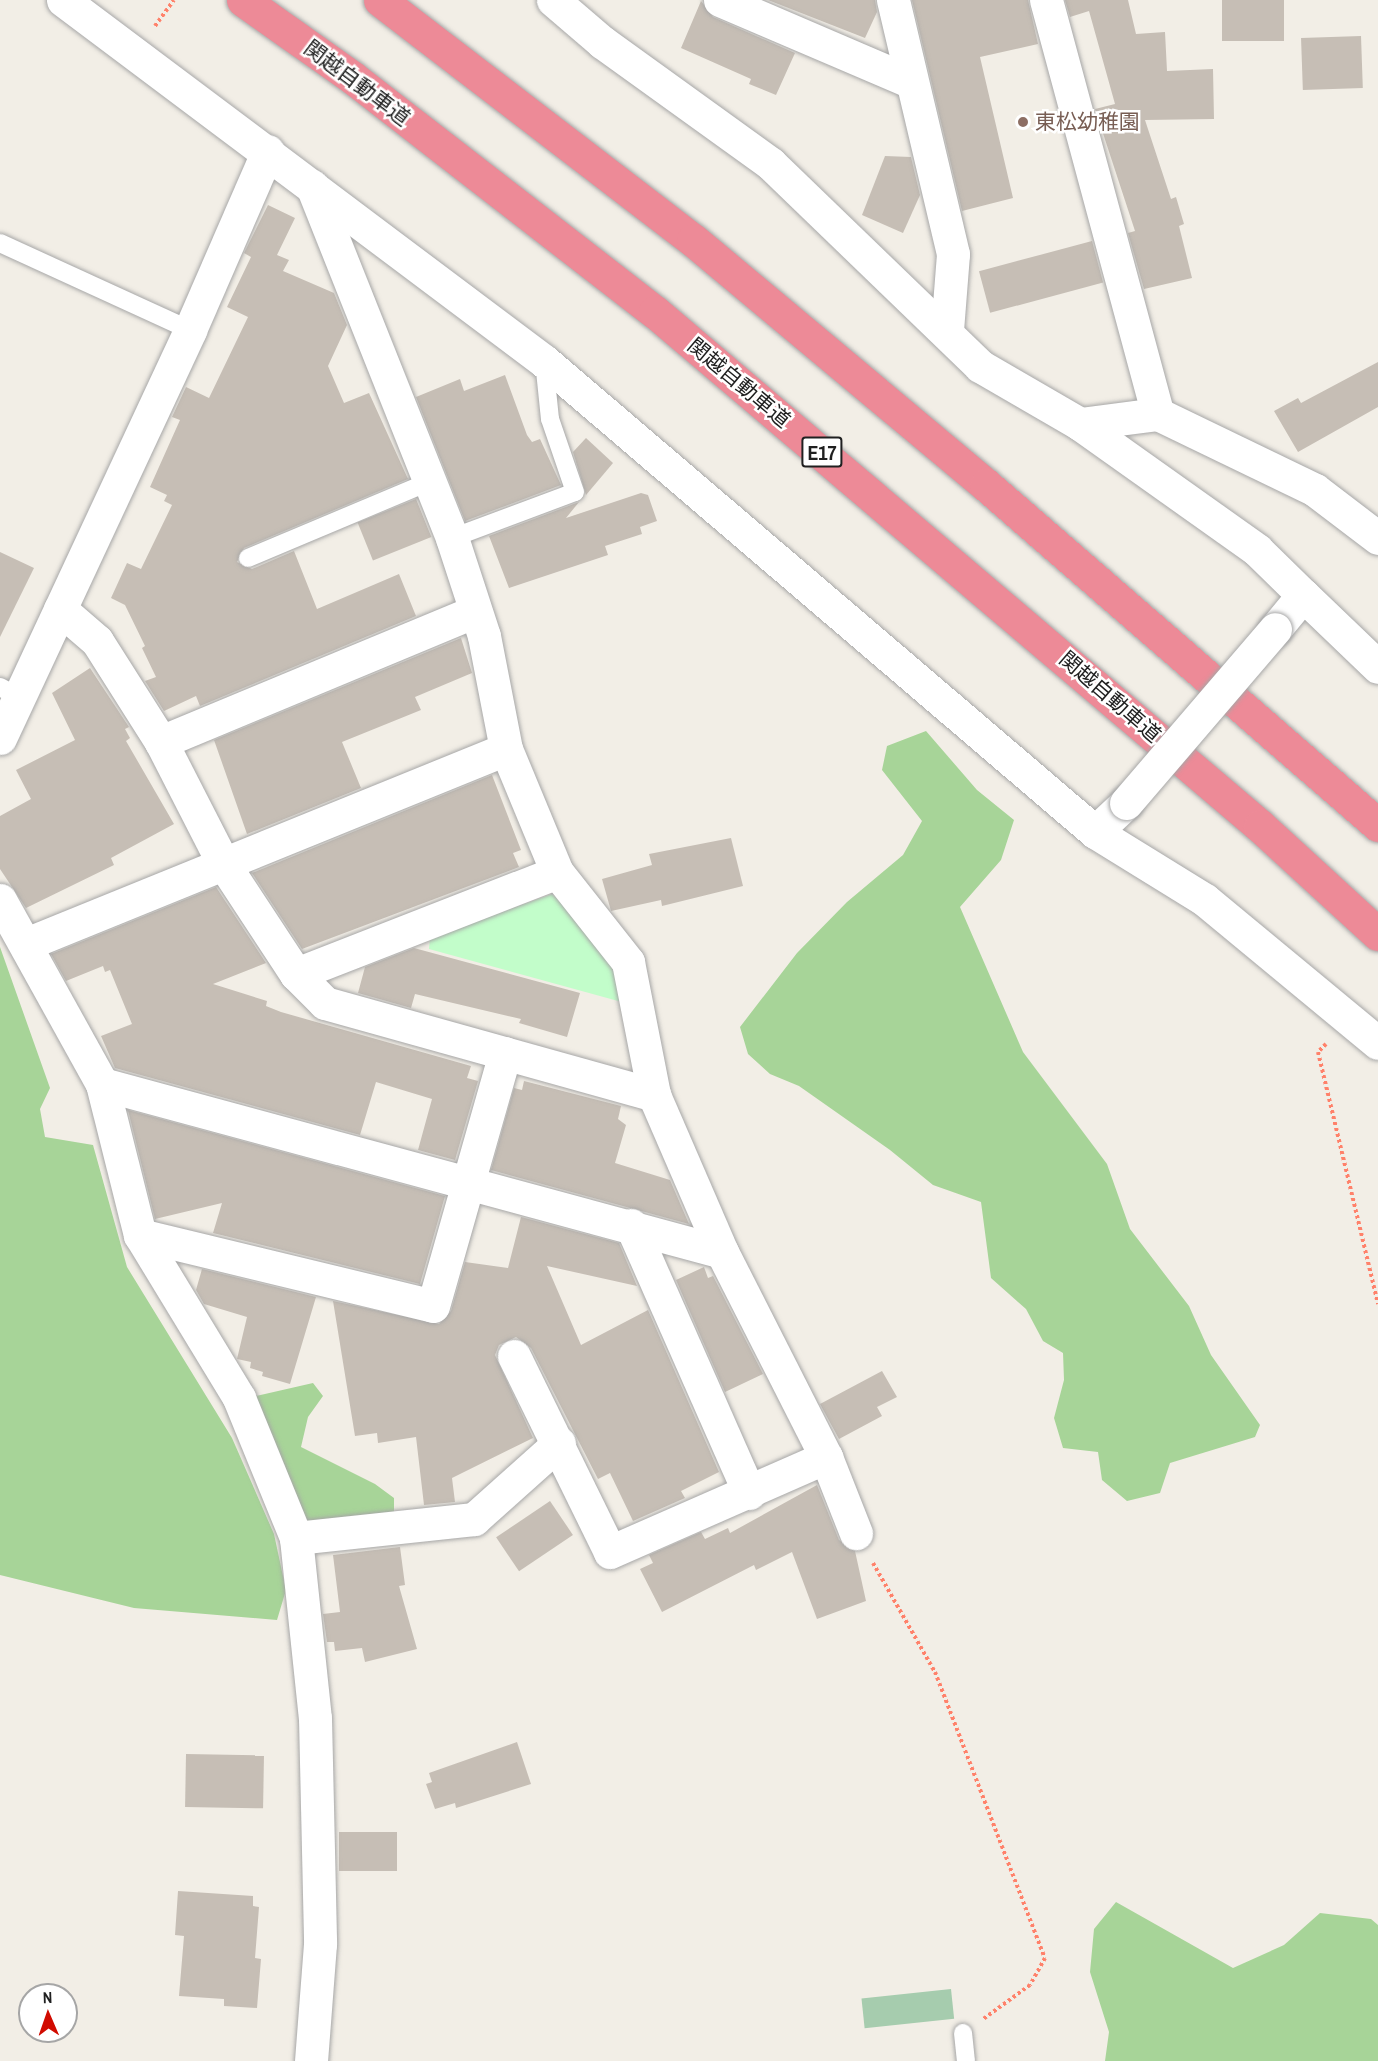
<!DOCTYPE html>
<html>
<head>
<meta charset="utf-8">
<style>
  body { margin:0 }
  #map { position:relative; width:1378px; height:2061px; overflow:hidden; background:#f2eee6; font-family:"Archivo Narrow","Noto Sans JP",sans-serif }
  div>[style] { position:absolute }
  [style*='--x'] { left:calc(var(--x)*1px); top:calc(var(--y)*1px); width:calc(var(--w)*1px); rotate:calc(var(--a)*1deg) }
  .forest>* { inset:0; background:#a7d498 }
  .cemetery>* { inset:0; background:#a6ccae; transform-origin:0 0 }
  .park>* { inset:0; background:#c2fdca }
  .building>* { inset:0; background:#c6beb5; transform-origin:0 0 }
  .path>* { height:4px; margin-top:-2px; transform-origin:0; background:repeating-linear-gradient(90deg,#ff816a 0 3px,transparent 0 6px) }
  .roads { filter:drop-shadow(0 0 2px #a7a7a7) drop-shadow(0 0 2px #a7a7a7) }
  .lane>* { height:18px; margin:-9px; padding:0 9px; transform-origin:9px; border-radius:9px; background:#fff }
  .street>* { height:33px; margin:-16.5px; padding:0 16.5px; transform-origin:16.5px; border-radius:16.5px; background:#fff }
  .highway>* { height:33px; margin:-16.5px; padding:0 16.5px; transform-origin:16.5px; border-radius:16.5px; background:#ed8a97 }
  .bridges { filter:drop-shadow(0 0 2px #a7a7a7) drop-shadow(0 0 2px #a7a7a7) }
  .street-bridge>* { height:33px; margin:-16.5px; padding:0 16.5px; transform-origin:16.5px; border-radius:16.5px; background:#fff }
  .dots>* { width:16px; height:16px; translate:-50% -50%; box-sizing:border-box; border:3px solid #fff; border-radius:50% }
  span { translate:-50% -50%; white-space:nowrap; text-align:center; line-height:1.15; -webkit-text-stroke:5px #fff; paint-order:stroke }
  .shield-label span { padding:2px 4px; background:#fff; border:2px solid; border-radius:4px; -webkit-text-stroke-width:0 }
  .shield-label { font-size:20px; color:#202020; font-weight:700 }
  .street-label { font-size:21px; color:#202020 }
  .education-label { font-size:21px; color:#785e54 }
  .left { translate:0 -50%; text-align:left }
  .north { position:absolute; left:18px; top:1983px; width:60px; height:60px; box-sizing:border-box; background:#fff; border:2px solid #a6a6a6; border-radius:50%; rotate:358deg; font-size:16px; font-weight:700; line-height:24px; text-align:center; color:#202020 }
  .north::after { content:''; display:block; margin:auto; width:21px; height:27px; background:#d10b00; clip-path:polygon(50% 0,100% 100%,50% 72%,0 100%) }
</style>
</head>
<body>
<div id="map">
  <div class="forest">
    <div style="clip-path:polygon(926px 731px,977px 790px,1014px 820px,1001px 860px,960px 907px,1023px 1052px,1107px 1164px,1130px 1229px,1189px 1306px,1211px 1355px,1260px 1425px,1255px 1437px,1170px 1463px,1160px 1493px,1127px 1501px,1102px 1480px,1098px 1452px,1063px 1448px,1054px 1418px,1064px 1380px,1063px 1353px,1043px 1341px,1026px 1309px,991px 1278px,981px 1202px,933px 1185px,890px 1150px,799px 1086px,770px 1074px,748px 1054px,740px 1027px,797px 953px,847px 902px,903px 855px,922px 821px,882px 770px,887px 746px)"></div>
    <div style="clip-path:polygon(0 947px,50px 1088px,40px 1109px,45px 1137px,93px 1145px,127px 1267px,232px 1438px,274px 1534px,286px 1590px,277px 1620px,134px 1608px,0 1575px)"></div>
    <div style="clip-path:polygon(313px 1383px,323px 1396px,308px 1417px,301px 1447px,375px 1484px,394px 1498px,394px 1517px,309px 1525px,296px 1510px,252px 1397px)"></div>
    <div style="clip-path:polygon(1116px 1902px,1233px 1968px,1284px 1945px,1320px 1913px,1371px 1919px,1378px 1925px,1378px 2061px,1105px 2061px,1109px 2032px,1090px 1972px,1094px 1929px)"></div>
  </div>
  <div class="cemetery">
    <div style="left:951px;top:1989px;width:30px;height:90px;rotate:84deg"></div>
  </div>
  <div class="park">
    <div style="clip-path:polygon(552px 894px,598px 938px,629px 1004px,429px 949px,430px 938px)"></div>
  </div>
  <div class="building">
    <div style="clip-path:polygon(768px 0,875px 0,877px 12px,865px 38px)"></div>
    <div style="clip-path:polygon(912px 0,1028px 0,1038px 44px,980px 57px,1013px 198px,962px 211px)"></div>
    <div style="clip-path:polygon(1065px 0,1128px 0,1136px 34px,1165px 32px,1167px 71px,1213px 69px,1214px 119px,1145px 120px,1171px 199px,1176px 197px,1184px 224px,1179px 226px,1192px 278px,1144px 289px,1128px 233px,1135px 231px,1095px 109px,1115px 104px,1089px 11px,1070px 17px)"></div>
    <div style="left:1222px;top:0;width:62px;height:41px"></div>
    <div style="clip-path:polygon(701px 1px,713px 17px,795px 53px,776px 95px,749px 84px,751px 79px,681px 48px)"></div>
    <div style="left:1361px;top:36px;width:52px;height:60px;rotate:88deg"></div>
    <div style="clip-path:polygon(885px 156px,911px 157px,920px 195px,903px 233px,862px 215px)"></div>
    <div style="clip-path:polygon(268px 205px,295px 218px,277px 255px,289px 260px,283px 271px,334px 293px,347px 325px,328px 366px,344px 403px,369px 393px,408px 479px,244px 548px,237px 562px,252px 569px,294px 551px,317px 609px,399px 574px,416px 616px,200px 706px,196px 696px,164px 711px,145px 681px,156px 677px,142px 648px,145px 646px,125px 605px,111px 598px,127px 563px,141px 569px,172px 505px,164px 501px,167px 495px,150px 487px,180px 420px,172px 417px,186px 387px,209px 398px,248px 317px,227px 307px,251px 257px,244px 253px)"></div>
    <div style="left:1092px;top:241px;width:43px;height:117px;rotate:75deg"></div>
    <div style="clip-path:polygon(1378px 362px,1378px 407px,1298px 452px,1274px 411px,1298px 398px,1301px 403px)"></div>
    <div style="clip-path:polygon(505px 375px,527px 435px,532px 442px,540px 439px,561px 485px,465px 521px,416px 397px,460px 379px,464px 391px)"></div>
    <div style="clip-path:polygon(586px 438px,613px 463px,586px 495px,573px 452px)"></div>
    <div style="clip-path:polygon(641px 493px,648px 495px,657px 521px,640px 527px,642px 534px,605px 546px,608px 555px,509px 588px,489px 536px,579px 502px,566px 518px)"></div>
    <div style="left:416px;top:499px;width:41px;height:63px;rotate:68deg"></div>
    <div style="clip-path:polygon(0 552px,34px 568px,0 637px)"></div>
    <div style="clip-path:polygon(461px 638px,472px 673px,415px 697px,421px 710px,342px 742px,361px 788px,247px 834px,214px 740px)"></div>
    <div style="clip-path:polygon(90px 668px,129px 727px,125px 729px,130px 738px,126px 741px,174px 824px,111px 858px,114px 865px,26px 908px,0 869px,0 816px,31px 799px,16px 770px,75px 740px,52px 693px)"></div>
    <div style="clip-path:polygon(492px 775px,521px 850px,513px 853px,519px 867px,302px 949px,252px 873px)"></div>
    <div style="clip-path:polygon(731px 838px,743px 886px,662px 906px,661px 900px,611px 911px,602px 879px,652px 865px,649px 854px)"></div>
    <div style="clip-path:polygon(216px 887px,266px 963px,213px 984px,267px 1001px,266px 1006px,281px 1012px,471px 1066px,467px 1078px,478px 1081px,455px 1160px,418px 1150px,432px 1099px,376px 1082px,360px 1135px,115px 1068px,101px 1036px,132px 1024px,110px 970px,105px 972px,103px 966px,66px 981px,51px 954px)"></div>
    <div style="clip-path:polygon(414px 948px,580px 993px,567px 1037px,519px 1023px,521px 1019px,415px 994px,411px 1008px,358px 993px,365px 967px)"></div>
    <div style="clip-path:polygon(524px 1081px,621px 1106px,618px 1119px,626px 1125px,615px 1163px,670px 1180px,689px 1224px,491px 1170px,514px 1088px,522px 1090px)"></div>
    <div style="clip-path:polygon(128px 1110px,445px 1196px,420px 1284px,213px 1233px,222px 1203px,155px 1219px)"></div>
    <div style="clip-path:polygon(521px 1217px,619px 1243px,637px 1286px,547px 1266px,581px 1345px,648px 1310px,719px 1472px,681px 1491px,685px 1498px,633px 1521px,610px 1473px,598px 1479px,531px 1348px,516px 1337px,499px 1345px,495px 1355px,533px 1438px,452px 1478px,455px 1502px,424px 1505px,416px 1437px,378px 1443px,377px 1433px,355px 1436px,333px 1301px,439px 1324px,451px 1311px,465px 1262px,508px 1268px)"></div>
    <div style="clip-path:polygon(704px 1267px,708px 1278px,713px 1276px,763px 1374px,725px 1392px,676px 1280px)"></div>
    <div style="clip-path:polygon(202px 1269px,316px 1297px,290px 1384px,262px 1376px,263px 1372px,250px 1368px,251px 1362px,237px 1359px,247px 1317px,204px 1304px,196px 1290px)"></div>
    <div style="clip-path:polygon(882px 1371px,897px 1397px,877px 1407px,882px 1416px,839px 1439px,820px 1404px)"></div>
    <div style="clip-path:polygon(817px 1485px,839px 1540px,855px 1551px,866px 1601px,817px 1619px,792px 1552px,756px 1570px,754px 1565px,662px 1612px,640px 1569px,653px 1563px,649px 1555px,701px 1532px,705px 1539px,728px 1528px,730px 1533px)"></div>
    <div style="left:550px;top:1501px;width:41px;height:65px;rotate:56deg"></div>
    <div style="clip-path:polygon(400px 1547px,405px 1585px,399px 1586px,417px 1649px,365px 1662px,362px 1648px,335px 1651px,334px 1642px,327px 1642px,323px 1614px,340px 1612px,333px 1555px)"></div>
    <div style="clip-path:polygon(517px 1742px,531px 1784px,456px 1808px,455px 1803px,435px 1809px,426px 1784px,432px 1782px,429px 1773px)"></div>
    <div style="left:186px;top:1754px;width:78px;height:53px;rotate:1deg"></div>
    <div style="left:339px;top:1832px;width:58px;height:39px"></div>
    <div style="clip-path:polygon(178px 1891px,253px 1896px,253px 1906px,259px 1907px,255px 1958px,261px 1959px,257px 2008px,224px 2006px,224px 1999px,179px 1996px,184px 1936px,175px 1935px)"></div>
  </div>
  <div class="path">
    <div style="--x:155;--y:26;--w:32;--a:-54"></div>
    <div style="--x:1326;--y:1044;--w:11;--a:135"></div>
    <div style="--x:1318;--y:1052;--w:259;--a:76.6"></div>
    <div style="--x:873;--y:1563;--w:125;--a:60.4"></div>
    <div style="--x:935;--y:1672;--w:306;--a:69"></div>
    <div style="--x:1045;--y:1958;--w:31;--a:119"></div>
    <div style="--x:1030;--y:1985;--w:58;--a:144.1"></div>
  </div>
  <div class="roads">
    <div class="lane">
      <div style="--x:0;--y:243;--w:209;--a:24.6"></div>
      <div style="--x:452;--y:538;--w:131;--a:-20.5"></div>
      <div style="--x:575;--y:492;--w:77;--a:-108.9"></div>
      <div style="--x:550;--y:419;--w:58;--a:-95.9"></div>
      <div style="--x:248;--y:558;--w:196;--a:-22.8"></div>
      <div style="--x:0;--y:687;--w:21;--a:28"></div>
      <div style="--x:963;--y:2033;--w:28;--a:84"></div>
    </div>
    <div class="street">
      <div style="--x:63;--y:0;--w:601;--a:36.89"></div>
      <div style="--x:544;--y:361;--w:725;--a:40.52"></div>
      <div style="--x:1095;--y:832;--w:42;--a:-43.1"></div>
      <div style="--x:553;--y:0;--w:65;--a:40.6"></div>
      <div style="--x:602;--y:42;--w:208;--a:35.8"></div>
      <div style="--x:771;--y:164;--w:291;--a:44"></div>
      <div style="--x:980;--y:366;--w:116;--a:30.1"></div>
      <div style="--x:1080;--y:424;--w:217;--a:35.4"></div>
      <div style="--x:1257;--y:550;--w:64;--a:44.4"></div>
      <div style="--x:1303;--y:595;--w:44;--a:129.5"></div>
      <div style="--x:720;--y:0;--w:208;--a:23.2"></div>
      <div style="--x:893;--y:0;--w:261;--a:76.7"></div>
      <div style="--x:953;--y:254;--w:76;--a:94.5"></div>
      <div style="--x:1046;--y:0;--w:429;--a:74.9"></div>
      <div style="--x:312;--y:186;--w:379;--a:68.3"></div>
      <div style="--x:452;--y:538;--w:103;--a:71.9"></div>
      <div style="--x:484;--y:636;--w:115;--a:79"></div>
      <div style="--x:506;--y:749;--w:133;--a:67.5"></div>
      <div style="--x:557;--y:872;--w:115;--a:51.7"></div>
      <div style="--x:628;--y:962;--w:136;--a:78.9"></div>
      <div style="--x:654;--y:1095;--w:171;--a:66.6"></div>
      <div style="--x:722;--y:1252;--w:230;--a:63.1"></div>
      <div style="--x:826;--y:1457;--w:82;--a:68.5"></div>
      <div style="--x:1080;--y:424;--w:79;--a:-7.3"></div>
      <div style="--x:1158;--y:414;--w:174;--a:25.8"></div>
      <div style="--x:1315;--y:490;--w:79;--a:37.3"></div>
      <div style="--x:1303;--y:595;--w:104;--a:43.8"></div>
      <div style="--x:60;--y:609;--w:49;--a:40.9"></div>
      <div style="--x:97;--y:641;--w:120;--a:57.6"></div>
      <div style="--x:161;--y:742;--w:136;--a:62.9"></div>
      <div style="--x:223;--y:863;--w:133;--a:56.7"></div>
      <div style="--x:296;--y:974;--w:41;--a:45"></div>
      <div style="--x:325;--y:1003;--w:342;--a:15.6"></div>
      <div style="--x:0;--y:738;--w:450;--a:-65"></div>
      <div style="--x:190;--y:330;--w:195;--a:-66.5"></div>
      <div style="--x:161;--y:742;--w:339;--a:-22.6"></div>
      <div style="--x:1095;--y:832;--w:129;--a:31.7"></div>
      <div style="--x:1205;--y:900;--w:224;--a:39.6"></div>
      <div style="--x:0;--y:900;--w:210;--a:61"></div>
      <div style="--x:102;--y:1084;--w:156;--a:75.9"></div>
      <div style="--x:140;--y:1235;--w:191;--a:58.7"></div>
      <div style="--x:239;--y:1398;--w:151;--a:67.8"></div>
      <div style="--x:296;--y:1538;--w:181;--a:84"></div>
      <div style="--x:315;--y:1718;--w:226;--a:88.7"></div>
      <div style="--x:320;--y:1944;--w:117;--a:94.4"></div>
      <div style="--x:26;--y:944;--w:518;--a:-22.11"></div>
      <div style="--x:296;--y:974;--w:280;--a:-21.3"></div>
      <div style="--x:102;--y:1084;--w:642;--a:15.16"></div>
      <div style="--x:631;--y:1225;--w:293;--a:66.2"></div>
      <div style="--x:140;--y:1235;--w:301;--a:13.6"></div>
      <div style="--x:433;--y:1306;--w:263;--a:-74.1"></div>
      <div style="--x:514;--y:1356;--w:218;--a:63.9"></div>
      <div style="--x:610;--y:1552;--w:236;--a:-23.7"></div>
      <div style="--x:296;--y:1538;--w:179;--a:-6.1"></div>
      <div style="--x:474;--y:1519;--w:114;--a:-41.8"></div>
    </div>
    <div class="highway">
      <div style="--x:243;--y:0;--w:135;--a:35.3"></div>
      <div style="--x:353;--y:78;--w:382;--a:37.8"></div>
      <div style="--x:655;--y:312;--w:794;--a:40.35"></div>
      <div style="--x:1260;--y:826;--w:160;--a:42.5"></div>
      <div style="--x:380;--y:0;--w:394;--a:37.5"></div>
      <div style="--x:693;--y:240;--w:382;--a:39.9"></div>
      <div style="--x:986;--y:485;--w:519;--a:40.94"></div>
    </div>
  </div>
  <div class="bridges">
    <div class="street-bridge">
      <div style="--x:1126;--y:803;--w:229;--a:-49.4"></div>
    </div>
  </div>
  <div class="dots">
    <div style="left:1023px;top:122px;background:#8d6e63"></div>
  </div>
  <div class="shield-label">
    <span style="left:822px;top:452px">E17</span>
  </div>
  <div class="street-label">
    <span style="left:357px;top:83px;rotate:37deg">関越自動車道</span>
    <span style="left:739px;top:383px;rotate:40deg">関越自動車道</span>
    <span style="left:1110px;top:697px;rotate:41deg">関越自動車道</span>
  </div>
  <div class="education-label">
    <span class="left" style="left:1035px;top:122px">東松幼稚園</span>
  </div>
  <div class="north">N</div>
</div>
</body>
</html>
